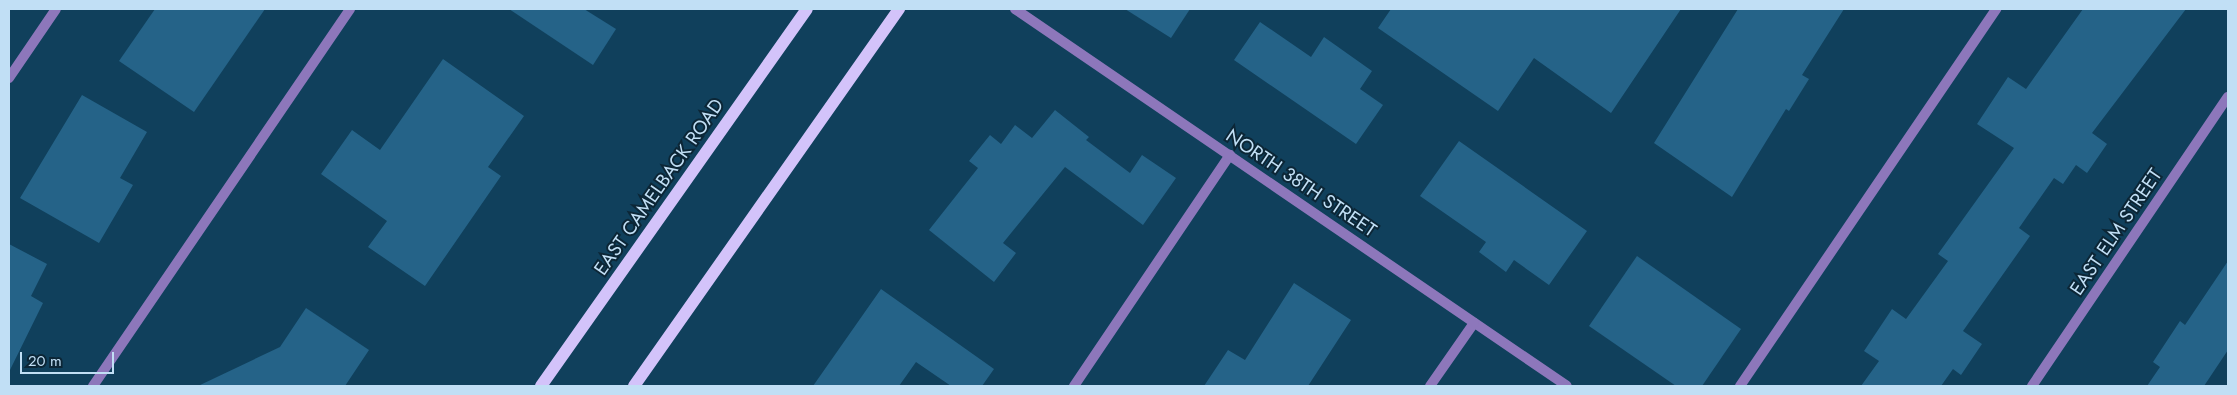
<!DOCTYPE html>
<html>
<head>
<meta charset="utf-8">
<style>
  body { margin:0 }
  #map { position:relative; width:2237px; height:395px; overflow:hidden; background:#10405c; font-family:Jost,sans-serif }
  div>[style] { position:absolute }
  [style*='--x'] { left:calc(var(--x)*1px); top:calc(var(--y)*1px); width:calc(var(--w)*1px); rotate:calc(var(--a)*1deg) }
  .building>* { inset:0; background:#256388 }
  .lane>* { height:10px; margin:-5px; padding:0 5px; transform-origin:5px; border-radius:5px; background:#8d77bb }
  .street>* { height:10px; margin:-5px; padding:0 5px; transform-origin:5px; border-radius:5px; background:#8d77bb }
  .primary>* { height:12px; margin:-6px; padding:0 6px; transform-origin:6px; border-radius:6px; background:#d3c3fa }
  span { translate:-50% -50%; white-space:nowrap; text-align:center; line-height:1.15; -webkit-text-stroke:4px #0c2636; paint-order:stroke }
  .street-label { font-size:19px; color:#c1dff5 }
  .frame { position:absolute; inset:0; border:10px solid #c1dff5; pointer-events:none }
  .scale { position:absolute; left:20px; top:352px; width:94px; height:22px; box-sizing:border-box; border:2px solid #c1dff5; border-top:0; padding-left:6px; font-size:15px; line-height:18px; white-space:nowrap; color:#c1dff5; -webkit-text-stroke:4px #0c2636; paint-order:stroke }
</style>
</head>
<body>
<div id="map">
  <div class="building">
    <div style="clip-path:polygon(155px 9px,265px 9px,194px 112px,119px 61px)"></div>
    <div style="clip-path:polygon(509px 9px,584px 9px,616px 29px,593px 65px)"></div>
    <div style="clip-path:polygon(1125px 9px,1190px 9px,1171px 38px)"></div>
    <div style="clip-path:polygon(1391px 9px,1681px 9px,1611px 113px,1534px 58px,1498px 111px,1378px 28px)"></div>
    <div style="clip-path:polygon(1738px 9px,1844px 9px,1802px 75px,1809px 79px,1789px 111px,1786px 109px,1732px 197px,1654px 143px)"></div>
    <div style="clip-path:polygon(2083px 9px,2186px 9px,2092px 133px,2107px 144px,2087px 173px,2076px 165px,2063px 184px,2054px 178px,2019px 228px,2030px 236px,1963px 331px,1982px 344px,1961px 375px,1953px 369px,1941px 386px,1861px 386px,1879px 361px,1864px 351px,1892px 309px,1906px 319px,1948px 261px,1938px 254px,2014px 148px,1977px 124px,2008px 77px,2026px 89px)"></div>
    <div style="clip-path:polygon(1260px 22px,1311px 57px,1324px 37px,1372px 71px,1360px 89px,1383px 105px,1356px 144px,1234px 60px)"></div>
    <div style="clip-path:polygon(443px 59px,524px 116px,488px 167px,501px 176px,425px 286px,368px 247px,387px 221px,321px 174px,352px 130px,380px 150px)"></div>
    <div style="clip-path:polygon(82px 95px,147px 132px,120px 178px,133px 185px,99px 243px,20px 198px)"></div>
    <div style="clip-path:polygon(1055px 110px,1089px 137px,1086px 140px,1130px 173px,1142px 155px,1176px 178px,1143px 225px,1065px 167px,1003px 243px,1016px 253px,994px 282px,929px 230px,978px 168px,969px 161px,990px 135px,1001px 144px,1015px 125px,1032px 138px)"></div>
    <div style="clip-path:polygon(1459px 141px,1587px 231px,1549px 285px,1514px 260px,1506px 272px,1479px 252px,1486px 242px,1420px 196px)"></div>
    <div style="clip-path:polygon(9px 244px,47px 264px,31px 296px,43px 303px,9px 372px)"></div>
    <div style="clip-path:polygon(1637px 256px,1741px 329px,1702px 386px,1676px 386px,1589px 326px)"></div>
    <div style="clip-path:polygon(2228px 261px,2228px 350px,2204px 386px,2147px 386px,2160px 367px,2153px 362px,2180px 321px,2185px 325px)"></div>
    <div style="clip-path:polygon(1294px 283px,1351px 320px,1308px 386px,1204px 386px,1228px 350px,1245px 360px)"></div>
    <div style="clip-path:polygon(881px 289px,994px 369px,982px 386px,951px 386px,916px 362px,899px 386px,813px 386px)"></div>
    <div style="clip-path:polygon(306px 308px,369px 350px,345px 386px,198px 386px,280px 347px)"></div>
  </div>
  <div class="lane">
    <div style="--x:93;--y:386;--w:456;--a:-55.7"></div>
    <div style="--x:1074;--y:386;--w:279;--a:-56"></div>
    <div style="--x:1740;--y:386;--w:456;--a:-55.8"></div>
  </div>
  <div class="street">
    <div style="--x:1015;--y:9;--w:668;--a:34.33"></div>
    <div style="--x:9;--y:78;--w:83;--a:-55.7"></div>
    <div style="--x:1430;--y:386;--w:77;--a:-55.1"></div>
    <div style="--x:2032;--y:386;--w:349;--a:-55.9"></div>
  </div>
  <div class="primary">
    <div style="--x:541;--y:386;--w:461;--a:-54.8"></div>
    <div style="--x:634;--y:386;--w:461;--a:-54.9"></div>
  </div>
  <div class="street-label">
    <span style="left:1301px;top:183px;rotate:34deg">NORTH 38TH STREET</span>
    <span style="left:659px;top:187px;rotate:-55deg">EAST CAMELBACK ROAD</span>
    <span style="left:2116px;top:232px;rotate:-56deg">EAST ELM STREET</span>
  </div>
  <div class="frame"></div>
  <div class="scale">20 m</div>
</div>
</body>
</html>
